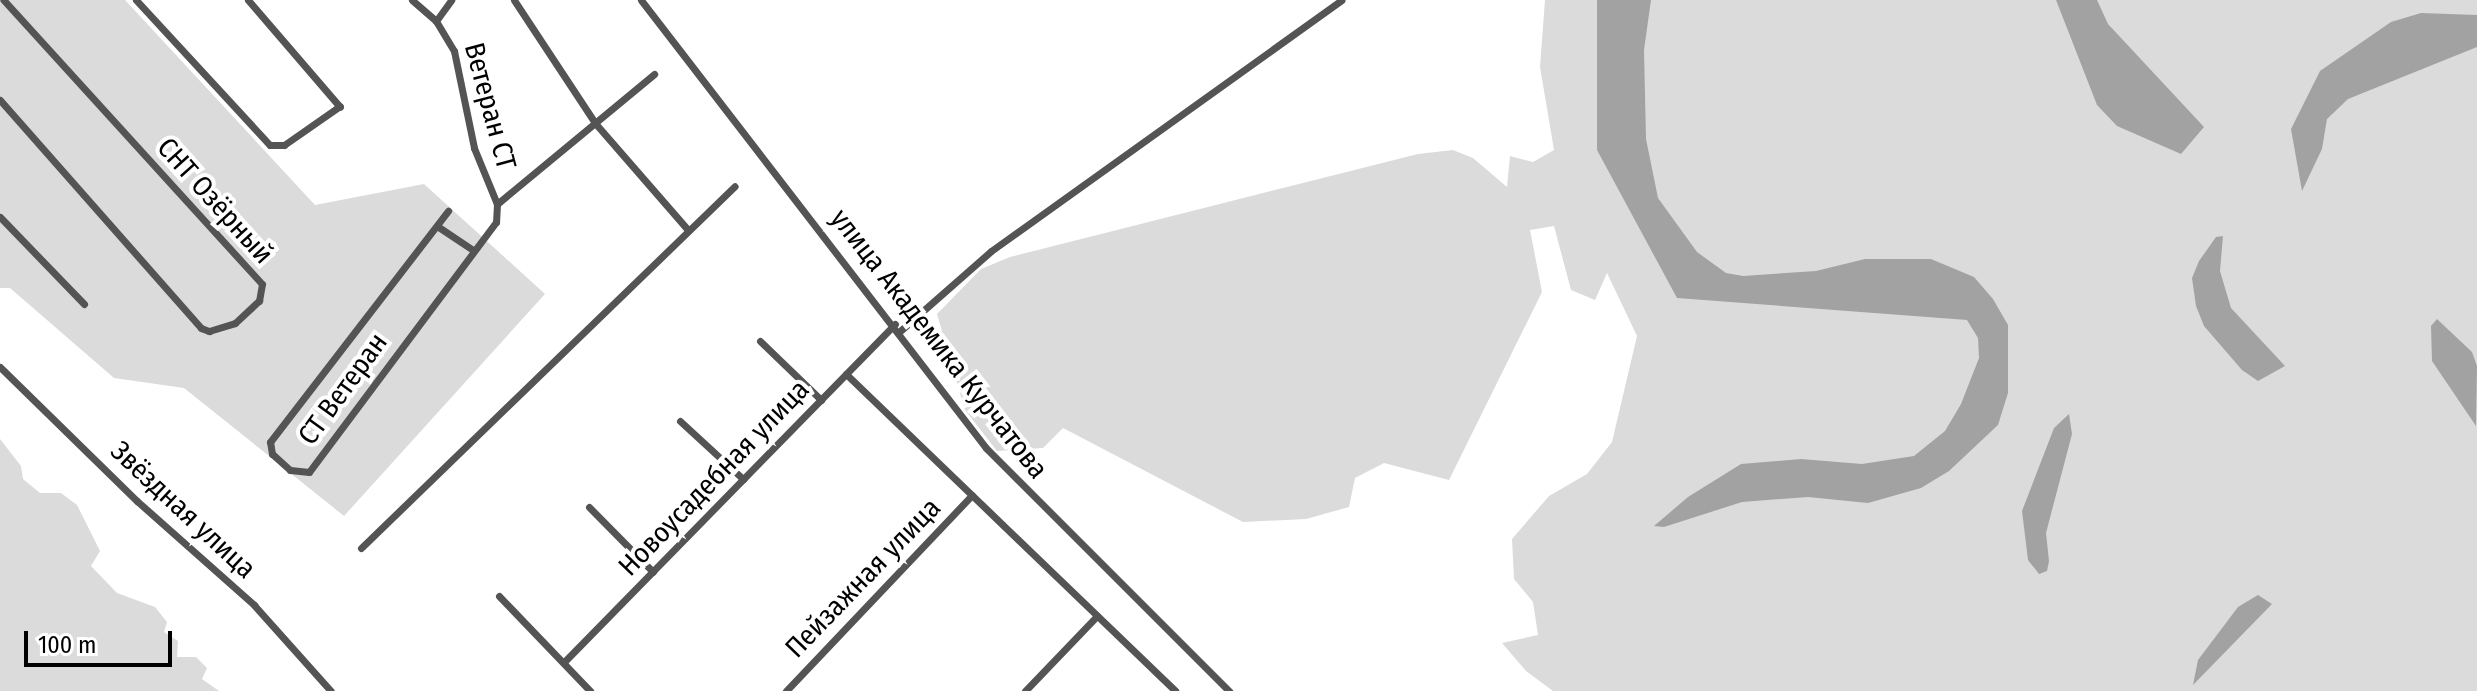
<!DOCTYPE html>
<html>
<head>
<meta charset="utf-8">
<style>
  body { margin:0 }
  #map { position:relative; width:2477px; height:691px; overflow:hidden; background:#fff; font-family:"Fira Sans Condensed",sans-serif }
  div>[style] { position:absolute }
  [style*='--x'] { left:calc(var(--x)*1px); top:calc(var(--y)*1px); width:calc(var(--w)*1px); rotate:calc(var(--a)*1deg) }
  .green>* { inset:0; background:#dbdbdb }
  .water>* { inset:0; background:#a2a2a2 }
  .street>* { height:7px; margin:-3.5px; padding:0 3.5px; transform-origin:3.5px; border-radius:3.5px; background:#545454 }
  span { translate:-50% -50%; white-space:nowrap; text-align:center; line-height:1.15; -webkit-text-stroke:8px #fff; paint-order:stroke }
  .street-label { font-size:28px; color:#000 }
  .scale { position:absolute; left:24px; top:631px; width:148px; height:36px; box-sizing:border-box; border:4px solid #000; border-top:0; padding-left:10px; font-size:24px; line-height:28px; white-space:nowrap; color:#000; -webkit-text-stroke:6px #fff; paint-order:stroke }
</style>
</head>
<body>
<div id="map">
  <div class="green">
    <div style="clip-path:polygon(0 0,125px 0,315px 205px,424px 184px,545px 294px,344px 516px,184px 388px,114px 378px,10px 288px,0 288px)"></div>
    <div style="clip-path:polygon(1545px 0,2477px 0,2477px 691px,1553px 691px,1526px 671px,1502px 643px,1538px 635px,1533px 602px,1514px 579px,1512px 539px,1549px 496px,1587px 474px,1612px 442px,1637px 336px,1607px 273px,1595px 300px,1571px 290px,1554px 226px,1530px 230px,1542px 292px,1449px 480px,1384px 463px,1355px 478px,1349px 507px,1306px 519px,1243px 522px,1063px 428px,1043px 448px,997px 451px,965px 410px,937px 314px,981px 269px,1010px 257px,1418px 154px,1453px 150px,1473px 158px,1507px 187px,1510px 156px,1533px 162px,1554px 150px,1540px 67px)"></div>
    <div style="clip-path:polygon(0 439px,21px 466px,23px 479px,40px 493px,61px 493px,77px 505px,100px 551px,91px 566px,117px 593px,155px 607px,167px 622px,164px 632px,178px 641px,177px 657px,196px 657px,207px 668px,202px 679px,219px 691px,243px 691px,0 691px)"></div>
  </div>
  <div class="water">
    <div style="clip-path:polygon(1597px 0,1651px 0,1644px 50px,1646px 139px,1658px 198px,1697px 252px,1726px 273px,1743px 276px,1816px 271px,1865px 259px,1931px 259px,1974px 277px,1993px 299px,2008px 325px,2008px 393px,1998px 425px,1949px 471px,1921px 488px,1868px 503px,1808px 497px,1742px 502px,1664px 527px,1654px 526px,1688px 497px,1741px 464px,1801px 459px,1862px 464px,1914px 456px,1945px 431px,1961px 404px,1979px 358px,1978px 338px,1967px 320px,1677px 298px,1597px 150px)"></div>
    <div style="clip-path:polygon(2056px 0,2097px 0,2108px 24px,2204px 127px,2181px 154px,2117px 126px,2097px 105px)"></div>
    <div style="clip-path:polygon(2421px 13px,2477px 15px,2477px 47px,2348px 99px,2327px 119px,2322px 149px,2302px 191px,2291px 129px,2320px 71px,2391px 22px)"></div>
    <div style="clip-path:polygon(2223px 236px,2220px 271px,2231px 308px,2285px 366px,2258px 381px,2242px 370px,2204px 326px,2196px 306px,2192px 278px,2199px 261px,2216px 237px)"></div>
    <div style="clip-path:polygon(2437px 319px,2472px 352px,2477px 366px,2476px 426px,2432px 361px,2431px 326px)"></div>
    <div style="clip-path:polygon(2069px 414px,2072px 434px,2046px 533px,2049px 561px,2047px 571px,2039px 574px,2028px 560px,2022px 511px,2054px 428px)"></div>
    <div style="clip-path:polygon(2258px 595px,2272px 604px,2193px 685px,2198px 660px,2238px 607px)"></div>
  </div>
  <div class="street">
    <div style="--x:136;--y:0;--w:197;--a:47.3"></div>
    <div style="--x:270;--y:145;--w:14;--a:0"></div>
    <div style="--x:284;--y:145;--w:68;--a:-34.9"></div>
    <div style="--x:248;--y:0;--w:141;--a:49.3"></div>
    <div style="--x:412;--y:0;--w:32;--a:41"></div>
    <div style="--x:436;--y:21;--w:26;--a:-54"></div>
    <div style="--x:514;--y:0;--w:147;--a:56.6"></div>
    <div style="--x:595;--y:123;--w:142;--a:49"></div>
    <div style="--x:641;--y:0;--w:565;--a:52.4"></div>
    <div style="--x:986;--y:448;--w:344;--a:45"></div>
    <div style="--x:436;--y:21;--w:35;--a:59"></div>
    <div style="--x:454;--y:51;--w:99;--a:78.3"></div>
    <div style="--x:474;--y:148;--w:61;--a:67.7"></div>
    <div style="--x:497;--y:204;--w:18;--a:93"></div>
    <div style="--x:496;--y:222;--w:312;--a:126.8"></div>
    <div style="--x:309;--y:472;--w:19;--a:-174"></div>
    <div style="--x:290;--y:470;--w:24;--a:-138"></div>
    <div style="--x:272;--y:454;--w:12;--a:-99"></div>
    <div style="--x:270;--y:442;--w:292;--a:-52.4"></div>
    <div style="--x:0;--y:100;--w:304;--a:48.6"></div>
    <div style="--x:201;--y:328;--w:9;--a:21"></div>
    <div style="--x:209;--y:331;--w:27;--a:-17"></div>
    <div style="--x:235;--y:323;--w:33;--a:-43"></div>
    <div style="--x:259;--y:301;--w:17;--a:-80"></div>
    <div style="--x:262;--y:284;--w:384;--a:-132.3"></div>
    <div style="--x:497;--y:204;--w:204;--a:-39.6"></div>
    <div style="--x:0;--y:217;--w:121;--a:46"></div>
    <div style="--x:437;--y:226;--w:43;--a:33.7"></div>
    <div style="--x:900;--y:331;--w:121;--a:-41.3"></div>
    <div style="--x:991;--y:251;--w:431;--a:-35.6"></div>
    <div style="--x:760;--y:341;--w:85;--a:44"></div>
    <div style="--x:0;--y:367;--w:192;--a:44.4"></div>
    <div style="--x:137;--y:501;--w:157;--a:41.6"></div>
    <div style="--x:254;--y:605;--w:115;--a:48.2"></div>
    <div style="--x:846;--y:374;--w:457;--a:43.9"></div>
    <div style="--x:680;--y:421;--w:86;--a:42.6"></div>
    <div style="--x:589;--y:507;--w:91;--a:45.4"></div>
    <div style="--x:361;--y:548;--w:520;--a:-44.07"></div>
    <div style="--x:499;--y:596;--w:132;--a:46.2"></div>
    <div style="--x:564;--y:662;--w:473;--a:-45.6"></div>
    <div style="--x:786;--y:691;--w:270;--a:-46.5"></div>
    <div style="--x:1025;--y:691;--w:104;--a:-46.2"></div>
  </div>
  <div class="street-label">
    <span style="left:490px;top:106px;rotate:75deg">Ветеран СТ</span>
    <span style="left:215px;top:201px;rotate:48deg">СНТ Озёрный</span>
    <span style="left:939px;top:344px;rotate:52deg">улица Академика Курчатова</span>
    <span style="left:343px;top:389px;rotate:-54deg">СТ Ветеран</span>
    <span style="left:714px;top:478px;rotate:-46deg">Новоусадебная улица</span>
    <span style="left:183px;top:510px;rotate:43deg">Звёздная улица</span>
    <span style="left:863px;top:578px;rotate:-46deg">Пейзажная улица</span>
  </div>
  <div class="scale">100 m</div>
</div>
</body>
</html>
